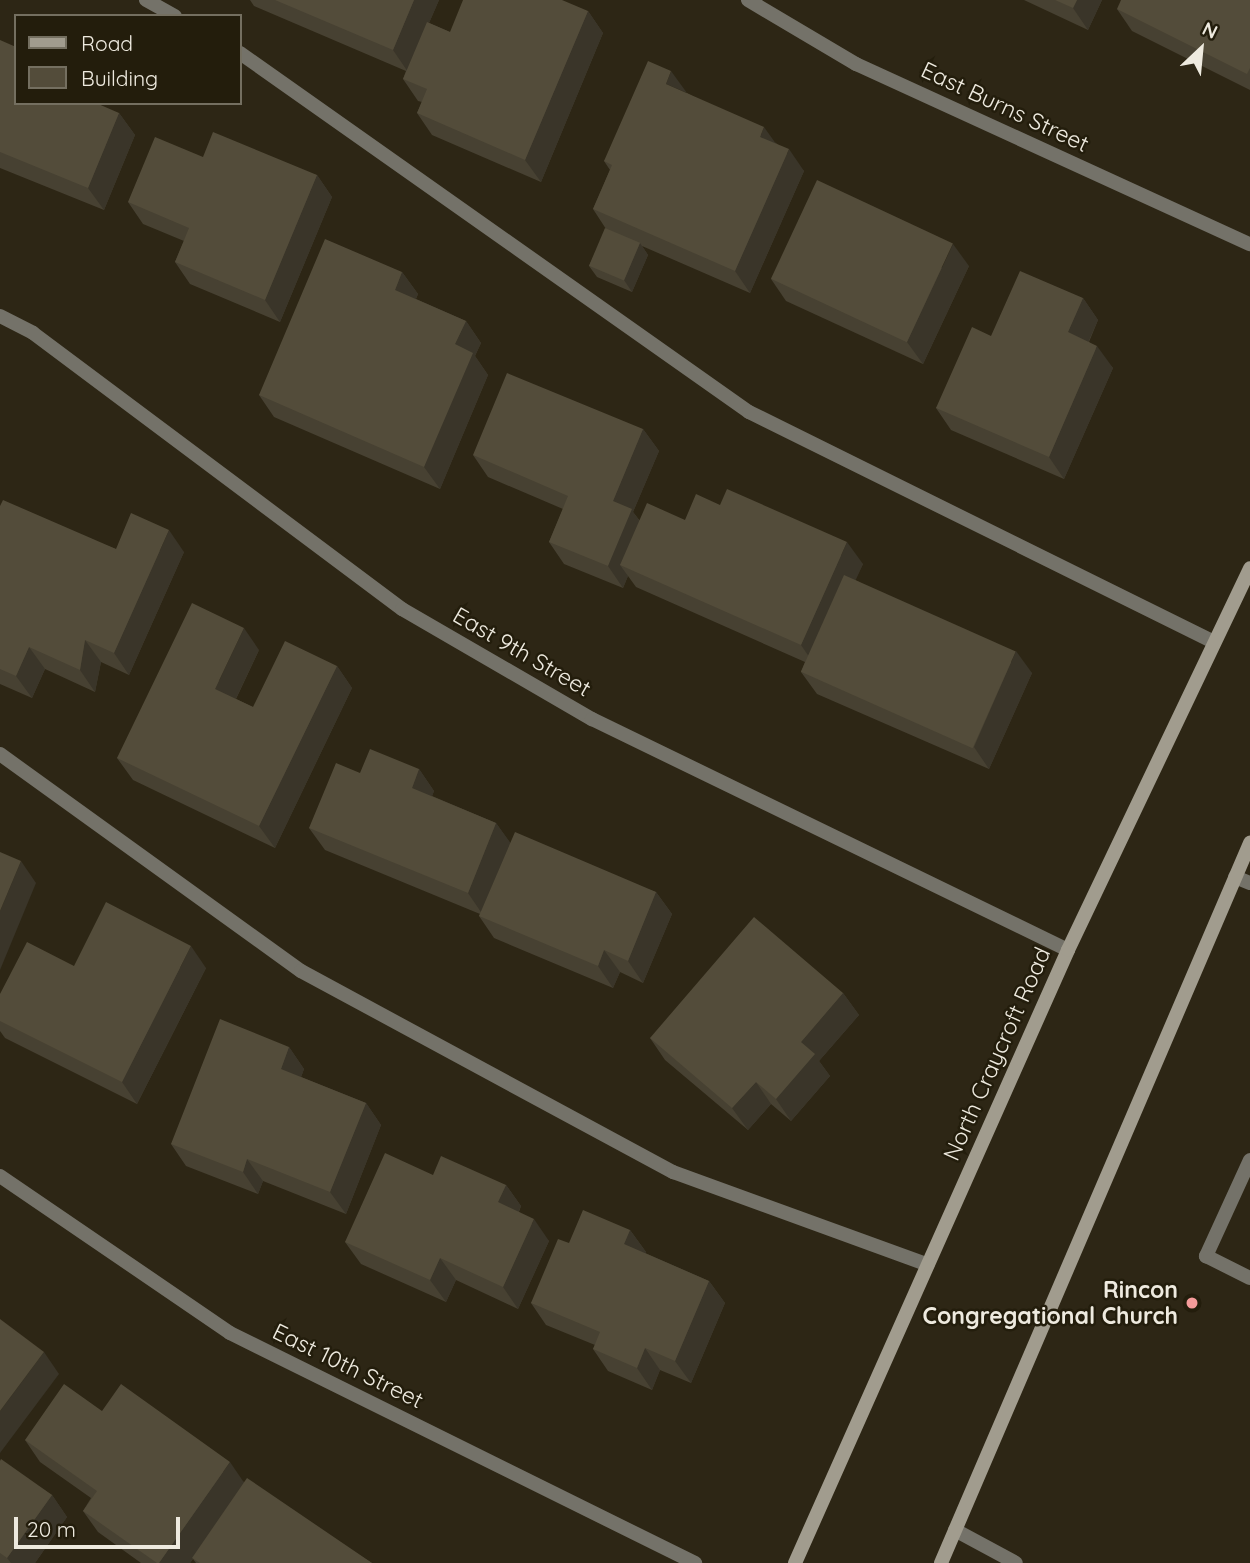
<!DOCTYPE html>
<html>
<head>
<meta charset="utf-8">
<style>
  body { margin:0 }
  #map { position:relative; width:1250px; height:1563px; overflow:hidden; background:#2d2615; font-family:Quicksand,sans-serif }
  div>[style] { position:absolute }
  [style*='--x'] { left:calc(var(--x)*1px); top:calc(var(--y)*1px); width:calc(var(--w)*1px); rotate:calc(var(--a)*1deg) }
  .service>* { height:14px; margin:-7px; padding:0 7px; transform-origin:7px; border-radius:7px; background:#747269 }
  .minor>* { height:14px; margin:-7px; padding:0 7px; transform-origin:7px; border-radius:7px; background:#747269 }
  .secondary>* { height:14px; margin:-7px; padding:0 7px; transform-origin:7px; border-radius:7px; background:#a19c8e }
  .wall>* { inset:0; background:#474132 }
  .shaded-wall>* { inset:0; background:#3a3529 }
  .building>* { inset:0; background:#534c3a; transform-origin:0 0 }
  .dots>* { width:19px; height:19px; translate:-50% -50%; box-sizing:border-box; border:4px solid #231d0c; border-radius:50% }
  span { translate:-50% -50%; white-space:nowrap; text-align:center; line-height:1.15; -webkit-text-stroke:5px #231d0c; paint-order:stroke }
  .street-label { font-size:23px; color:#eeeadf }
  .poi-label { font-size:23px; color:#eeeadf; font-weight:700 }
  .right { translate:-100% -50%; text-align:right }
  .legend { position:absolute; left:14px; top:14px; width:228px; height:91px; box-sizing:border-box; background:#231d0c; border:2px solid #746f60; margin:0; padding:9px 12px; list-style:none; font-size:21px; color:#eeeadf }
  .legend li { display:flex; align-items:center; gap:14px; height:35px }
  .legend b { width:35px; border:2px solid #746f60 }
  .north { position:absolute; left:1166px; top:14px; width:70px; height:70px; -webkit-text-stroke:5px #231d0c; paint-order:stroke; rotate:26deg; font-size:19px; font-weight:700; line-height:28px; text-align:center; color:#eeeadf }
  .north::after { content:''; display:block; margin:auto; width:24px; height:32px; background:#eeeadf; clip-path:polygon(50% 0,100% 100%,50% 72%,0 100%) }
  .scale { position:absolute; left:14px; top:1517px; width:166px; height:32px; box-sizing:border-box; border:4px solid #eeeadf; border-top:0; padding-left:9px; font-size:21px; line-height:24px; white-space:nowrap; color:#eeeadf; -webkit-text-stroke:5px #231d0c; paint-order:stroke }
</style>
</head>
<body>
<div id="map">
  <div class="service">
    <div style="--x:146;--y:0;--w:33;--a:29"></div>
    <div style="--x:240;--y:53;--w:623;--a:35.2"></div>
    <div style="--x:749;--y:412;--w:519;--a:26.32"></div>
    <div style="--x:0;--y:754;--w:371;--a:35.8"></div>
    <div style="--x:301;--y:971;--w:423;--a:28.4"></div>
    <div style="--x:673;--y:1172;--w:271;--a:20"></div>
    <div style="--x:1235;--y:877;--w:16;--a:22"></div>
    <div style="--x:1250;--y:1160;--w:106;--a:114.6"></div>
    <div style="--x:1206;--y:1256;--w:49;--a:26.6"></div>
    <div style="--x:955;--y:1530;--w:69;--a:28.4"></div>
  </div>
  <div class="minor">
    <div style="--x:748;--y:0;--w:126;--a:30.7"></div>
    <div style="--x:856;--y:64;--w:433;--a:24.6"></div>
    <div style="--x:0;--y:316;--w:37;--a:27"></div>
    <div style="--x:33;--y:333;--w:461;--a:36.8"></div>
    <div style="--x:402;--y:609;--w:220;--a:30.1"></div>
    <div style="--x:592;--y:719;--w:529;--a:25.89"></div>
    <div style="--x:0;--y:1176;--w:278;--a:34.3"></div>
    <div style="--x:230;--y:1333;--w:519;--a:26.32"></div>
  </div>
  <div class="secondary">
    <div style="--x:795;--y:1563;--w:671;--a:-65.99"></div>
    <div style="--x:1068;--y:950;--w:423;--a:-64.5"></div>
    <div style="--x:941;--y:1563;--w:784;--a:-66.77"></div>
  </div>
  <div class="wall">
    <div style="clip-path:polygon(250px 0,439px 0,429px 23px,450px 32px,588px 11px,603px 33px,541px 182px,432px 135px,417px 113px,422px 102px,418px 101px,403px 79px,406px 71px,254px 6px)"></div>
    <div style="clip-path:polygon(1024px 0,1102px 0,1088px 30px)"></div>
    <div style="clip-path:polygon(1250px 0,1250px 90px,1132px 31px,1117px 9px)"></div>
    <div style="clip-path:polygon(0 40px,16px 103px,119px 113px,135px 135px,104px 210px,0 168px)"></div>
    <div style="clip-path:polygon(687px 93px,776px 143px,804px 171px,750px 293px,642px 246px,648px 255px,632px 292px,597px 277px,589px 266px,606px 229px,593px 209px,610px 170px,604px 161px)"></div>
    <div style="clip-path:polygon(203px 157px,317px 175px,332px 197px,280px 322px,190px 284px,175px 262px,184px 241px,143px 224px,128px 202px)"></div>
    <div style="clip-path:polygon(969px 266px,923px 364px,786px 301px,771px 279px)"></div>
    <div style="clip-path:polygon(402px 272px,418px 294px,416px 299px,466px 321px,481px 343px,475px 356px,488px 375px,440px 489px,274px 417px,259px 395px)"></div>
    <div style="clip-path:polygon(1083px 298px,1098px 320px,1089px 342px,1113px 368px,1064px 479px,951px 430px,936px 408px,991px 336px)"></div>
    <div style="clip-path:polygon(643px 429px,659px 451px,633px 512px,640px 521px,685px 520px,720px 505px,863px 564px,855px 580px,1032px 673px,989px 769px,817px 694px,801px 672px,805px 662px,636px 587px,628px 576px,623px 588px,564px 564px,549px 542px,563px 509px,488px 477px,473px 455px)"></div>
    <div style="clip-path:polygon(0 506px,116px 549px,184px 552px,129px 675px,101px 662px,95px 692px,45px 669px,32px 698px,0 684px)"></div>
    <div style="clip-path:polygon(259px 650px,236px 699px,253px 707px,337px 666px,352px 688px,275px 848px,133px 780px,117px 758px)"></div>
    <div style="clip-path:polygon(419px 769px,434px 791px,432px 796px,496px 823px,510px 843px,656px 892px,672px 914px,643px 983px,620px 972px,613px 988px,494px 938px,479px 916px,480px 914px,325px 850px,309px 828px,360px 773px)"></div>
    <div style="clip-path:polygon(74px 966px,206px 968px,137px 1104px,5px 1038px,0 1031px,0 994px)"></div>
    <div style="clip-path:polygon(843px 993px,859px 1015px,819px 1061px,830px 1076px,791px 1121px,771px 1104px,748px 1130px,665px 1060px,650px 1038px)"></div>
    <div style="clip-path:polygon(289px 1047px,304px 1069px,301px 1077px,366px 1103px,381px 1125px,346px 1214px,263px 1181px,258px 1194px,186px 1166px,171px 1144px)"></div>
    <div style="clip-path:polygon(433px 1175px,506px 1185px,521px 1206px,519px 1212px,549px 1241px,518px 1309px,456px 1280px,446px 1302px,361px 1264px,345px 1242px)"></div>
    <div style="clip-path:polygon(630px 1230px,646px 1252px,645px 1253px,709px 1281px,725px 1303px,691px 1383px,660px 1370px,652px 1390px,608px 1371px,593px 1349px,595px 1345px,546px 1325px,531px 1303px,569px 1243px)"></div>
    <div style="clip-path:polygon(102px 1411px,244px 1482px,372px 1563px,196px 1563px,193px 1559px,190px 1563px,141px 1563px,98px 1532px,83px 1511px,91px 1498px,40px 1462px,25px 1440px)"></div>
    <div style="clip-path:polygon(0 1461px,52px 1495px,67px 1517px,35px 1563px,0 1563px)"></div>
  </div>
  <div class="shaded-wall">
    <div style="clip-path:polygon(414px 0,439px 0,408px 72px,393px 50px)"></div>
    <div style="clip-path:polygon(1077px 0,1102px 0,1088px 30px,1073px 8px)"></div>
    <div style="clip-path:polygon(588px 11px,603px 33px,541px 182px,525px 160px)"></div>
    <div style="clip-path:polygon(671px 71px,687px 93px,666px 84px)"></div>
    <div style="clip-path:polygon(119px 113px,135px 135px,104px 210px,88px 188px)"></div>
    <div style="clip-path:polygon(764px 127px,779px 148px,760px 137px)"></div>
    <div style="clip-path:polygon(789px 149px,804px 171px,750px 293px,735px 271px)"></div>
    <div style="clip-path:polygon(317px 175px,332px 197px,280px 322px,265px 300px)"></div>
    <div style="clip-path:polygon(640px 243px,648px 255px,632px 292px,624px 280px)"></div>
    <div style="clip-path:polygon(953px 244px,969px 266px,923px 364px,907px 342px)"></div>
    <div style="clip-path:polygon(402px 272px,418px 294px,410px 312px,395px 290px)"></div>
    <div style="clip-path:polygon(1083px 298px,1098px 320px,1083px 354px,1068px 332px)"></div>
    <div style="clip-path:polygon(466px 321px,481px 343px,475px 356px,488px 375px,440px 489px,424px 467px,455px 344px)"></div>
    <div style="clip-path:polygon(1097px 346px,1113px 368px,1064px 479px,1049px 457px)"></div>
    <div style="clip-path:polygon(643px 429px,659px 451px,633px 512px,647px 531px,620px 565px,628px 576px,623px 588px,608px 566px,613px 501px)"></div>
    <div style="clip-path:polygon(169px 530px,184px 552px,129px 675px,114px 653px)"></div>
    <div style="clip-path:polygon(847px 542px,863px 564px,816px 667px,801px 645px)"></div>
    <div style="clip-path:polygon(244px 628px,259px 650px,230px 711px,215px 689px)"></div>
    <div style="clip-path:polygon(85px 640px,101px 662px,95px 692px,80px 670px)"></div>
    <div style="clip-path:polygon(29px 647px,45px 669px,32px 698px,16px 676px)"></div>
    <div style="clip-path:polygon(1016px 651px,1032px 673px,989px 769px,974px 747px)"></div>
    <div style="clip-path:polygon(337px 666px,352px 688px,275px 848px,259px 826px)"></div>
    <div style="clip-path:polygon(419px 769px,434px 791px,427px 810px,412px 788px)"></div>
    <div style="clip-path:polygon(496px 823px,512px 845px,483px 915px,468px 893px)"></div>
    <div style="clip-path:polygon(21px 861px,36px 883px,0 970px,0 911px)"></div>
    <div style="clip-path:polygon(656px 892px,672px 914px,643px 983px,628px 961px)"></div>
    <div style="clip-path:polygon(191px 946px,206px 968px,137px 1104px,122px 1082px)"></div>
    <div style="clip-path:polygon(604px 950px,620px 972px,613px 988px,598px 966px)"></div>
    <div style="clip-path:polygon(843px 993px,859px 1015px,819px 1061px,830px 1076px,791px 1121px,776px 1099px,801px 1042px)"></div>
    <div style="clip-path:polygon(289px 1047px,304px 1069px,296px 1091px,281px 1069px)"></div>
    <div style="clip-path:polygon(756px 1082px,771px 1104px,748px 1130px,732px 1108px)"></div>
    <div style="clip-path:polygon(366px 1103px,381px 1125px,346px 1214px,330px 1192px)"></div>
    <div style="clip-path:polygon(247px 1159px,263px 1181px,258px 1194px,243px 1172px)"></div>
    <div style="clip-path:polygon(506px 1185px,521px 1206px,513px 1224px,498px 1202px)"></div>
    <div style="clip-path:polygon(534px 1219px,549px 1241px,518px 1309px,503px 1287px)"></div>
    <div style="clip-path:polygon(630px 1230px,646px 1252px,639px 1266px,624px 1244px)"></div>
    <div style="clip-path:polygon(440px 1258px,456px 1280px,446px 1302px,430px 1280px)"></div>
    <div style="clip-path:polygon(709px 1281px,725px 1303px,691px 1383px,675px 1361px)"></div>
    <div style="clip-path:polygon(645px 1348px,660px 1370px,652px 1390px,637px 1368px)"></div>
    <div style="clip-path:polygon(44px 1352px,59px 1374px,0 1453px,0 1411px)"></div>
    <div style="clip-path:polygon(230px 1462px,245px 1484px,190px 1563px,159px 1563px)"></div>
    <div style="clip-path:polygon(52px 1495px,67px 1517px,35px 1563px,11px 1563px,7px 1558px)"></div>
  </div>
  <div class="building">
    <div style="clip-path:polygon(275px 0,414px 0,393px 50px)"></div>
    <div style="clip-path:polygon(463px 0,562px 0,588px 11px,525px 160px,417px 113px,427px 89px,403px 79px,427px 22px,450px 32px)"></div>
    <div style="clip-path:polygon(1055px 0,1077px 0,1073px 8px)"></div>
    <div style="clip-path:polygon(1121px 0,1250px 0,1250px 68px,1247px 74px,1117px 9px)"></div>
    <div style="clip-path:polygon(0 40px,16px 47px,16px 103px,96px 103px,119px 113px,88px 188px,0 152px)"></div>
    <div style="clip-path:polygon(648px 61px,671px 71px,666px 84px,764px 127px,760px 137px,789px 149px,735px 271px,593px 209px,612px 165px,604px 161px)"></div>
    <div style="clip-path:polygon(213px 132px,317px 175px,265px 300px,175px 262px,189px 228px,128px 202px,155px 137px,203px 157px)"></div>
    <div style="left:817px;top:180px;width:150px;height:109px;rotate:25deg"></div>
    <div style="left:605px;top:228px;width:38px;height:41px;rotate:23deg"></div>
    <div style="clip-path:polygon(325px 239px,402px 272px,395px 290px,466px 321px,455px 344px,473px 353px,424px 467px,259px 395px)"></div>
    <div style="clip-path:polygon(1020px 271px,1083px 298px,1068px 332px,1097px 346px,1049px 457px,936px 408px,972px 327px,991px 336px)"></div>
    <div style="clip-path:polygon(507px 373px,643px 429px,613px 501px,632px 509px,608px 566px,549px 542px,568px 496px,473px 455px)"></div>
    <div style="clip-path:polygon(727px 489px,847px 542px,801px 645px,620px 565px,647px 503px,685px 520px,696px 494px,720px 505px)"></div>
    <div style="clip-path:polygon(3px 500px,116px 549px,131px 513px,169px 530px,114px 653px,85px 640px,80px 670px,29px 647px,16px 676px,0 669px,0 506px)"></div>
    <div style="left:844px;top:575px;width:188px;height:106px;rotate:24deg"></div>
    <div style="clip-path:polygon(192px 603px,244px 628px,215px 689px,253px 707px,285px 641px,337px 666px,259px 826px,117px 758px)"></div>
    <div style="clip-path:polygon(370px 749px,419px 769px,412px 788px,496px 823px,468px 893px,309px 828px,336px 763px,360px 773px)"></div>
    <div style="clip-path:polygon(515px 832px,656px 892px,628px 961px,604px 950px,598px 966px,479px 916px)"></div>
    <div style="clip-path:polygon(0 852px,21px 861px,0 911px)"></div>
    <div style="clip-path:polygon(106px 902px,191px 946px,122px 1082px,0 1021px,0 994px,27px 942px,74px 966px)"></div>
    <div style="clip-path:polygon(754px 917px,843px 993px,801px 1042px,815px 1054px,776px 1099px,756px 1082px,732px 1108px,650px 1038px)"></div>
    <div style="clip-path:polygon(220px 1019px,289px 1047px,281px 1069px,366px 1103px,330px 1192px,247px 1159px,243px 1172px,171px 1144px)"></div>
    <div style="clip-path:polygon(385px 1153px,433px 1175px,441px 1156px,506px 1185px,498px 1202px,534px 1219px,503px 1287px,440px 1258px,430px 1280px,345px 1242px)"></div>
    <div style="clip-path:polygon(583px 1210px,630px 1230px,624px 1244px,709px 1281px,675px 1361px,645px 1348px,637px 1368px,593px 1349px,600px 1332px,531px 1303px,558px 1239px,569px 1243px)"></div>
    <div style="clip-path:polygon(0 1319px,44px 1352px,0 1411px)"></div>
    <div style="clip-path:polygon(64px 1384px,102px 1411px,121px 1384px,230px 1462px,159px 1563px,157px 1563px,83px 1511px,97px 1491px,25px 1440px)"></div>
    <div style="clip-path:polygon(1px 1459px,52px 1495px,7px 1558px,0 1553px,0 1461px)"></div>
    <div style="clip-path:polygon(247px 1478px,372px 1563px,200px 1563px,192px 1558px)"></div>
  </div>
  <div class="dots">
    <div style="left:1192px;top:1303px;background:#f59b9a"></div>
  </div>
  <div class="street-label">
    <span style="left:1005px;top:107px;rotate:25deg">East Burns Street</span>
    <span style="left:522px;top:652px;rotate:30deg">East 9th Street</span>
    <span style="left:997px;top:1054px;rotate:-66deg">North Craycroft Road</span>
    <span style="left:348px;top:1366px;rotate:26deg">East 10th Street</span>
  </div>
  <div class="poi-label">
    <span class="right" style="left:1178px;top:1303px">Rincon<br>Congregational Church</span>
  </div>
  <ul class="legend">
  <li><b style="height:9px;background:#a19c8e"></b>Road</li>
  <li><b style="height:19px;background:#534c3a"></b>Building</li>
  </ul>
  <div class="north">N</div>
  <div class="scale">20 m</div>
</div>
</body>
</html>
